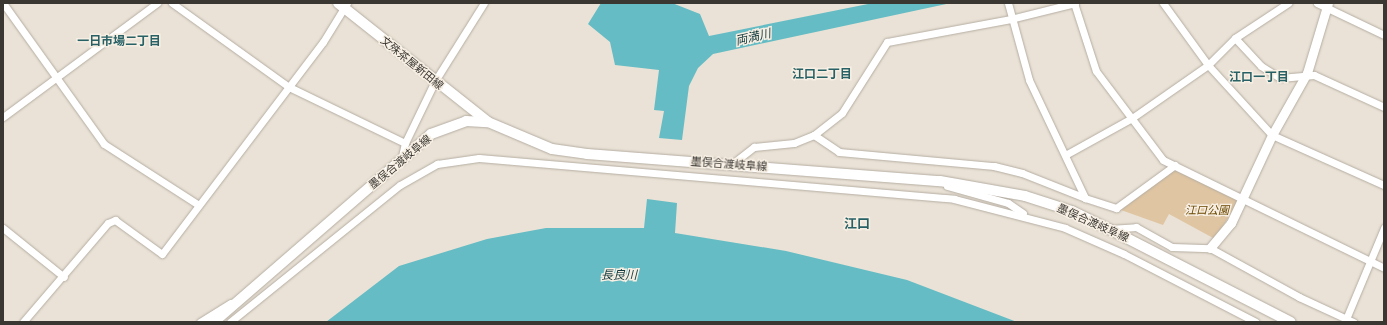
<!DOCTYPE html>
<html>
<head>
<meta charset="utf-8">
<style>
  body { margin:0 }
  #map { position:relative; width:1387px; height:325px; overflow:hidden; background:#eae2d6; font-family:"PT Serif","Noto Sans JP",serif }
  div>[style] { position:absolute }
  [style*='--x'] { left:calc(var(--x)*1px); top:calc(var(--y)*1px); width:calc(var(--w)*1px); rotate:calc(var(--a)*1deg) }
  .green>* { inset:0; background:#dfc5a2 }
  .water>* { inset:0; background:#65bcc4 }
  .roads { filter:drop-shadow(0 0 1px #b5ada2) drop-shadow(0 0 1px #b5ada2) }
  .minor>* { height:7px; margin:-3.5px; padding:0 3.5px; transform-origin:3.5px; border-radius:3.5px; background:#fff }
  .tertiary>* { height:9px; margin:-4.5px; padding:0 4.5px; transform-origin:4.5px; border-radius:4.5px; background:#fff }
  .secondary>* { height:10px; margin:-5px; padding:0 5px; transform-origin:5px; border-radius:5px; background:#fff }
  span { translate:-50% -50%; white-space:nowrap; text-align:center; line-height:1.15; -webkit-text-stroke:3px #f7efe3; paint-order:stroke }
  .street-label { font-size:11px; color:#3a3733 }
  .park-label { font-size:11px; color:#6c4800; font-style:italic }
  .water-label { font-size:12px; color:#113b3f; font-style:italic }
  .neighbourhood-label { font-size:12px; color:#276166; font-weight:700 }
  .quarter-label { font-size:13px; color:#276166; font-weight:700 }
  .frame { position:absolute; inset:0; border:4px solid #3a3733; pointer-events:none }
</style>
</head>
<body>
<div id="map">
  <div class="green">
    <div style="clip-path:polygon(1174px 170px,1239px 200px,1215px 239px,1169px 214px,1163px 225px,1121px 210px)"></div>
  </div>
  <div class="water">
    <div style="clip-path:polygon(601px 3px,672px 3px,700px 14px,709px 36px,873px 3px,951px 3px,713px 54px,698px 68px,689px 86px,682px 140px,659px 138px,664px 111px,654px 110px,659px 70px,615px 65px,610px 42px,588px 24px)"></div>
    <div style="clip-path:polygon(647px 199px,677px 203px,675px 233px,786px 251px,907px 280px,1017px 322px,326px 322px,399px 266px,487px 239px,546px 228px,644px 228px)"></div>
  </div>
  <div class="roads">
    <div class="minor">
      <div style="--x:3;--y:3;--w:173;--a:54.4"></div>
      <div style="--x:104;--y:144;--w:111;--a:32.8"></div>
      <div style="--x:172;--y:3;--w:144;--a:35.7"></div>
      <div style="--x:289;--y:87;--w:129;--a:25.8"></div>
      <div style="--x:405;--y:143;--w:17;--a:103"></div>
      <div style="--x:1008;--y:3;--w:80;--a:74.7"></div>
      <div style="--x:1029;--y:80;--w:131;--a:64.6"></div>
      <div style="--x:1085;--y:198;--w:33;--a:18"></div>
      <div style="--x:1116;--y:208;--w:73;--a:-36.1"></div>
      <div style="--x:1074;--y:3;--w:71;--a:72.1"></div>
      <div style="--x:1096;--y:71;--w:111;--a:53"></div>
      <div style="--x:1163;--y:160;--w:246;--a:26"></div>
      <div style="--x:1075;--y:3;--w:66;--a:166"></div>
      <div style="--x:1011;--y:19;--w:126;--a:169.5"></div>
      <div style="--x:887;--y:42;--w:84;--a:122.4"></div>
      <div style="--x:842;--y:113;--w:36;--a:142"></div>
      <div style="--x:814;--y:135;--w:30;--a:34"></div>
      <div style="--x:839;--y:152;--w:156;--a:5.2"></div>
      <div style="--x:994;--y:166;--w:29;--a:14"></div>
      <div style="--x:1022;--y:173;--w:68;--a:21.6"></div>
      <div style="--x:1163;--y:3;--w:77;--a:54"></div>
      <div style="--x:1208;--y:65;--w:95;--a:47.6"></div>
      <div style="--x:1272;--y:135;--w:123;--a:24.1"></div>
      <div style="--x:1317;--y:3;--w:74;--a:25.5"></div>
      <div style="--x:1235;--y:38;--w:38;--a:47"></div>
      <div style="--x:1261;--y:66;--w:22;--a:32"></div>
      <div style="--x:1280;--y:78;--w:34;--a:-5"></div>
      <div style="--x:1314;--y:75;--w:77;--a:24.6"></div>
      <div style="--x:3;--y:117;--w:192;--a:-36.5"></div>
      <div style="--x:405;--y:143;--w:69;--a:-64.2"></div>
      <div style="--x:435;--y:81;--w:92;--a:-57.9"></div>
      <div style="--x:1067;--y:154;--w:74;--a:-29"></div>
      <div style="--x:1132;--y:118;--w:93;--a:-34.9"></div>
      <div style="--x:1208;--y:65;--w:38;--a:-45"></div>
      <div style="--x:1235;--y:38;--w:64;--a:-33.4"></div>
      <div style="--x:732;--y:164;--w:28;--a:-38"></div>
      <div style="--x:754;--y:147;--w:40;--a:-5.7"></div>
      <div style="--x:794;--y:143;--w:22;--a:-22"></div>
      <div style="--x:947;--y:186;--w:63;--a:15.6"></div>
      <div style="--x:1008;--y:203;--w:18;--a:34"></div>
      <div style="--x:3;--y:228;--w:78;--a:38.8"></div>
      <div style="--x:1109;--y:229;--w:27;--a:-4"></div>
      <div style="--x:1136;--y:227;--w:41;--a:29.1"></div>
      <div style="--x:1172;--y:247;--w:38;--a:2"></div>
      <div style="--x:1210;--y:248;--w:102;--a:28.8"></div>
      <div style="--x:1299;--y:297;--w:60;--a:24.8"></div>
      <div style="--x:1346;--y:319;--w:99;--a:-67.3"></div>
      <div style="--x:23;--y:322;--w:130;--a:-49.4"></div>
      <div style="--x:108;--y:223;--w:8;--a:-23"></div>
      <div style="--x:115;--y:220;--w:58;--a:35.9"></div>
      <div style="--x:162;--y:254;--w:266;--a:-52.8"></div>
      <div style="--x:323;--y:42;--w:46;--a:-58.4"></div>
      <div style="--x:200;--y:322;--w:36;--a:-32"></div>
      <div style="--x:230;--y:322;--w:218;--a:-38.9"></div>
      <div style="--x:400;--y:185;--w:43;--a:-29.6"></div>
      <div style="--x:437;--y:164;--w:42;--a:-8.1"></div>
      <div style="--x:479;--y:158;--w:477;--a:4.9"></div>
      <div style="--x:954;--y:199;--w:115;--a:14.6"></div>
      <div style="--x:1065;--y:228;--w:64;--a:23.8"></div>
      <div style="--x:1124;--y:254;--w:148;--a:27.3"></div>
    </div>
    <div class="tertiary">
      <div style="--x:1210;--y:248;--w:33;--a:-50"></div>
      <div style="--x:1231;--y:223;--w:97;--a:-65"></div>
      <div style="--x:1272;--y:135;--w:71;--a:-60.6"></div>
      <div style="--x:1307;--y:73;--w:73;--a:-73.3"></div>
    </div>
    <div class="secondary">
      <div style="--x:338;--y:3;--w:191;--a:38.4"></div>
      <div style="--x:214;--y:322;--w:287;--a:-40.9"></div>
      <div style="--x:431;--y:134;--w:37;--a:-20"></div>
      <div style="--x:466;--y:121;--w:22;--a:3"></div>
      <div style="--x:488;--y:122;--w:69;--a:22.9"></div>
      <div style="--x:552;--y:149;--w:35;--a:8"></div>
      <div style="--x:587;--y:154;--w:354;--a:4.4"></div>
      <div style="--x:940;--y:181;--w:86;--a:10"></div>
      <div style="--x:1025;--y:196;--w:49;--a:17.7"></div>
      <div style="--x:1072;--y:211;--w:41;--a:25.9"></div>
      <div style="--x:1109;--y:229;--w:204;--a:27.1"></div>
    </div>
  </div>
  <div class="street-label">
    <span style="left:412px;top:63px;rotate:39deg">文殊茶屋新田線</span>
    <span style="left:400px;top:162px;rotate:-40deg">墨俣合渡岐阜線</span>
    <span style="left:729px;top:164px;rotate:4deg">墨俣合渡岐阜線</span>
    <span style="left:1093px;top:223px;rotate:24deg">墨俣合渡岐阜線</span>
  </div>
  <div class="park-label">
    <span style="left:1207px;top:210px">江口公園</span>
  </div>
  <div class="water-label">
    <span style="left:753px;top:37px;rotate:-13deg">両満川</span>
    <span style="left:619px;top:275px">長良川</span>
  </div>
  <div class="neighbourhood-label">
    <span style="left:119px;top:41px">一日市場二丁目</span>
    <span style="left:822px;top:74px">江口二丁目</span>
    <span style="left:1259px;top:77px">江口一丁目</span>
  </div>
  <div class="quarter-label">
    <span style="left:857px;top:223px">江口</span>
  </div>
  <div class="frame"></div>
</div>
</body>
</html>
